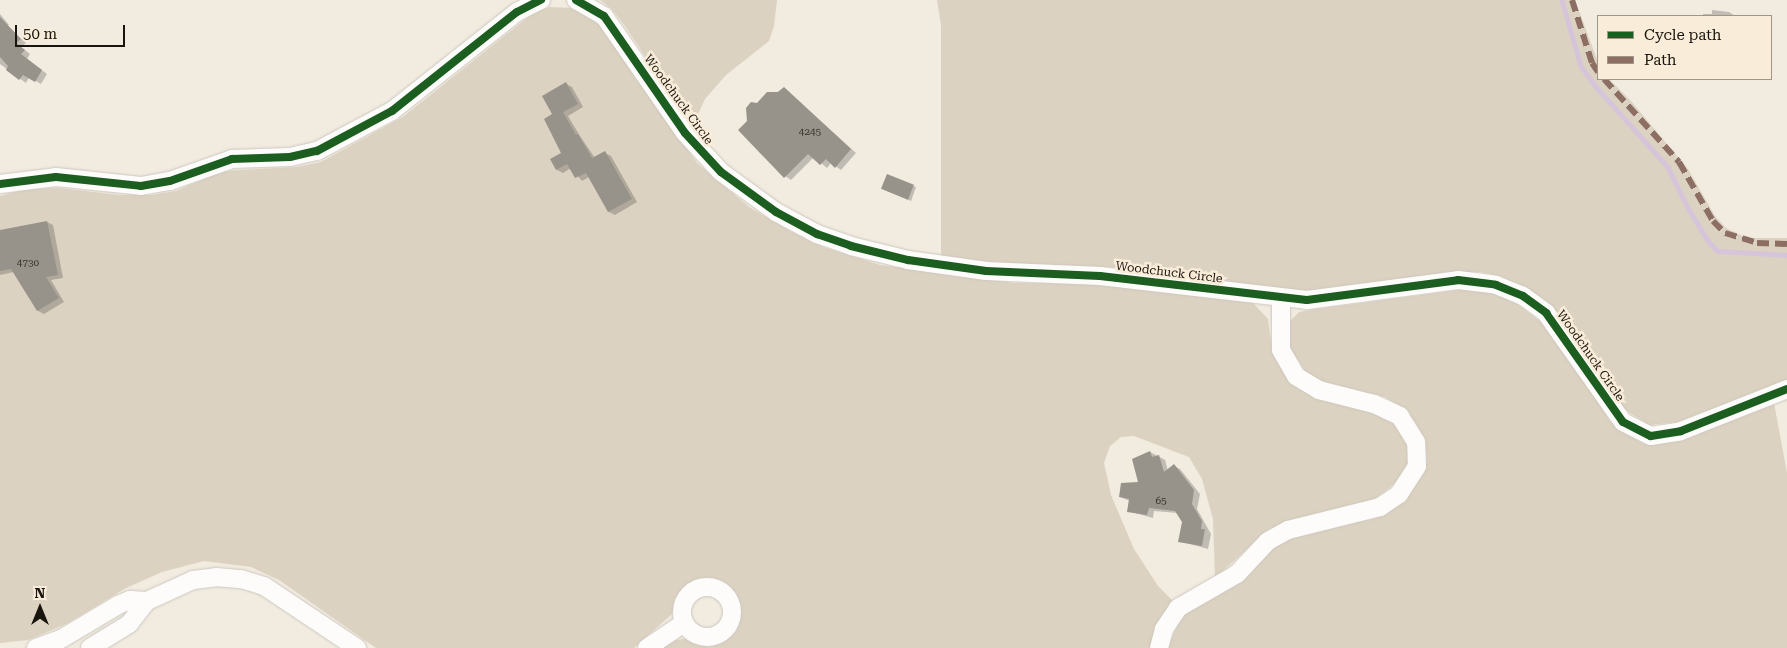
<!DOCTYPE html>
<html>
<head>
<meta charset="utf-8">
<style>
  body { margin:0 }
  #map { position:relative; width:1787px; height:648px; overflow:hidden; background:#f1ebe0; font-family:"Roboto Serif",serif }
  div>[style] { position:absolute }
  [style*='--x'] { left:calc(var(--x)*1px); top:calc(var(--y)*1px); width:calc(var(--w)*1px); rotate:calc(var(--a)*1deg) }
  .green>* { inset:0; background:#dcd2c1 }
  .shadow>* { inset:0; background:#0003 }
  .stream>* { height:4.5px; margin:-2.25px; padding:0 2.25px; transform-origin:2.25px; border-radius:2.25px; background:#d6c5da }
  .building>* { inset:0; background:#97938b; transform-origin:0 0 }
  .roads { filter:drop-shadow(0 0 1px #ccc7bf) drop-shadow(0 0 1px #ccc7bf) }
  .street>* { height:18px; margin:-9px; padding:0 9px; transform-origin:9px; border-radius:9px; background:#fdfcfa }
  .street>.ring { margin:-9px; padding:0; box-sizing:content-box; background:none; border:18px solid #fdfcfa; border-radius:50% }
  .quiet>* { height:6px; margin-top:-3px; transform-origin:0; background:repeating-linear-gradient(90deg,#8d6e63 0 12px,transparent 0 18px) }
  .cycleway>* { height:8px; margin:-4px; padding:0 4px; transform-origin:4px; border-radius:4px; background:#1b5e20 }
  span { translate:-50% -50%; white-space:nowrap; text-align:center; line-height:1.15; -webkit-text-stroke:5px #f9ecd8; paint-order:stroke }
  .number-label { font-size:10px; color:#38342c }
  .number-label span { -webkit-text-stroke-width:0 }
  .street-label { font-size:12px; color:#19140d }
  .legend { position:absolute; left:1597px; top:15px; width:175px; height:65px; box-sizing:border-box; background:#f9ecd8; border:1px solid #9f9687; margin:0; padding:6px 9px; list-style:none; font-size:15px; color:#19140d }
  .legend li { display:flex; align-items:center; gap:10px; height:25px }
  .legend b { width:25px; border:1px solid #9f9687 }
  .north { position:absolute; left:15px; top:583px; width:50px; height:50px; -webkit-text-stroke:4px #f9ecd8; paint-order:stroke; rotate:0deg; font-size:14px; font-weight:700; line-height:20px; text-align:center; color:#19140d }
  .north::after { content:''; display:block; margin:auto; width:18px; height:22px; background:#19140d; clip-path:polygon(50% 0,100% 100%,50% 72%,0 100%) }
  .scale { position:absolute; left:15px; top:25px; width:110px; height:22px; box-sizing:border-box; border:2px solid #19140d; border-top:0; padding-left:6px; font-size:15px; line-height:18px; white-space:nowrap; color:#19140d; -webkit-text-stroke:4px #f9ecd8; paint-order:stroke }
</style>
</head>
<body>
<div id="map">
  <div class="green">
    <div style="clip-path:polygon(600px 0,777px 0,774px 26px,769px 41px,726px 75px,705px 99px,692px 127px,625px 26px,612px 9px)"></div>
    <div style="clip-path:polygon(937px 0,1575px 0,1598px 62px,1598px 79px,1609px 79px,1631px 101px,1688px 169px,1715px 216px,1726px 228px,1747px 238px,1787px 238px,1787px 380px,1677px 422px,1649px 425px,1624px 409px,1552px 307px,1529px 289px,1502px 277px,1481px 272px,1451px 272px,1321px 290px,1294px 290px,1111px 267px,1000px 263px,941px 256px,941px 25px)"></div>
    <div style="clip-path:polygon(550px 7px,572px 8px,590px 16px,605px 31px,697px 163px,749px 207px,790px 231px,823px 247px,880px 265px,1014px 283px,1095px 284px,1253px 303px,1268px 319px,1272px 349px,1287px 379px,1299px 389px,1319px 398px,1386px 417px,1402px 432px,1408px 448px,1407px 466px,1399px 480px,1375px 499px,1285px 522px,1268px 530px,1215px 578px,1213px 519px,1202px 479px,1189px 457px,1134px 436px,1121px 437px,1110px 446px,1104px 463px,1111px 495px,1134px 549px,1158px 586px,1174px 602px,1155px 626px,1151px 648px,662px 648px,675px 640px,685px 639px,709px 647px,724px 642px,736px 631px,741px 614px,738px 600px,727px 584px,713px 579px,697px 579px,683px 588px,672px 614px,634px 648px,376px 648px,279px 580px,251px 567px,204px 561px,162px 572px,126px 588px,66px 624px,28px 640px,0 643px,0 196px,27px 189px,59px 188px,118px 195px,152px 195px,176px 191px,223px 171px,297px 167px,321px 162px,403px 117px,532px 14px)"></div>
    <div style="clip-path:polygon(1459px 290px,1487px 291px,1517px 304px,1541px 322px,1558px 341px,1610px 421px,1626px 434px,1645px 444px,1682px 441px,1774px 403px,1787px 473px,1787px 648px,1167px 648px,1182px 616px,1277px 545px,1294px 535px,1373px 519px,1389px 511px,1406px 498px,1419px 480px,1427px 461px,1424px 439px,1415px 422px,1400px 406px,1385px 397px,1324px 384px,1308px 375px,1289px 347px,1287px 331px,1290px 321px,1299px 312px,1310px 310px)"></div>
  </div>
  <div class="shadow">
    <div style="clip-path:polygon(1712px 10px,1729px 12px,1735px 16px,1703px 16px,1703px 14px,1712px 14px)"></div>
    <div style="clip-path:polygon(0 14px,9px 25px,0 29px)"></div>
    <div style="clip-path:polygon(12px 31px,26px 43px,21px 47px,30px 54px,27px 59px,47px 74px,41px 84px,29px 77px,26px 83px,0 64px,0 42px)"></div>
    <div style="clip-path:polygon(566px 84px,572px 87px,583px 107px,568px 116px,580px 136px,595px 158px,605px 153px,611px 156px,637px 202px,615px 215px,609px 212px,589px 177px,582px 181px,571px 168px,563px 173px,557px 170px,562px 154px,554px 115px)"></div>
    <div style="clip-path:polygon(784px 88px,856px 153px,841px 170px,831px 163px,827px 168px,814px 157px,791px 180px,785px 176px,748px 121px,758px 104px)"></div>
    <div style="clip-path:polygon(888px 176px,916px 187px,911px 201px,885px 190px)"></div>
    <div style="clip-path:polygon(47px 222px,53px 225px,63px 278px,51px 280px,64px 302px,44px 314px,38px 311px,14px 272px,0 275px,0 231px)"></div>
    <div style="clip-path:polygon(1150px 452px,1165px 460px,1168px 471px,1174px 466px,1180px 469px,1200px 494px,1197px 509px,1211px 534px,1208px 549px,1179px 541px,1183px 522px,1178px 513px,1154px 511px,1153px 518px,1128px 511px,1130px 501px,1120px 497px,1139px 483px)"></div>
  </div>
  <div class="stream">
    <div style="--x:1562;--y:0;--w:69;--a:73.9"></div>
    <div style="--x:1581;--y:66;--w:29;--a:54"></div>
    <div style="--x:1598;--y:89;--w:105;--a:48.1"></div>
    <div style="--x:1668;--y:167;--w:43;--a:64"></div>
    <div style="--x:1687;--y:206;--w:42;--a:58.6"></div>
    <div style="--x:1709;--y:242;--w:13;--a:45"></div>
    <div style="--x:1718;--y:251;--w:69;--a:3.3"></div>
  </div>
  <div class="building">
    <div style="clip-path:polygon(0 17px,21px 39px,16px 43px,25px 50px,21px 54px,42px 70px,35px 82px,23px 75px,19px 80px,6px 70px,8px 66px,0 57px)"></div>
    <div style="clip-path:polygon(566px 82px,578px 104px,563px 112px,576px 135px,578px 134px,592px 158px,605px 151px,632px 199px,608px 212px,586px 173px,575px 178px,567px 164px,556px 170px,550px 159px,561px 153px,544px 119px,552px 114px,542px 96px)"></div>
    <div style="clip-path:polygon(784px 87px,851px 149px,835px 168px,826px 159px,820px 165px,808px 154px,784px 178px,738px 130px,747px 121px,746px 108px,751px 102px,757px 103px,767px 92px,778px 92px)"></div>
    <div style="left:887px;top:174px;width:29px;height:16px;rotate:22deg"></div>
    <div style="clip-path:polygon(47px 221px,58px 275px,46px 277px,59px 298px,37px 311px,11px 269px,0 271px,0 230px)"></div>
    <div style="clip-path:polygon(1150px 451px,1152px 457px,1159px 455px,1164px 472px,1174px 464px,1194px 490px,1192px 504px,1202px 521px,1201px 529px,1205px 529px,1202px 546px,1178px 542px,1182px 522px,1175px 511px,1149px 508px,1147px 515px,1127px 512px,1129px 499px,1119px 497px,1121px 483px,1138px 482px,1132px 459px)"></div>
  </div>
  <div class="roads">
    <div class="street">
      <div style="--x:576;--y:0;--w:32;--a:30"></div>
      <div style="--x:604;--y:16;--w:142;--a:55.3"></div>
      <div style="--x:685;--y:133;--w:53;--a:47.3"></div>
      <div style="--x:721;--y:172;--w:68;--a:36"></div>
      <div style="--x:776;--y:212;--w:47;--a:28.2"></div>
      <div style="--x:817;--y:234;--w:36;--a:19"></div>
      <div style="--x:851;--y:246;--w:59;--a:13.8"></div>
      <div style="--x:908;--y:260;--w:79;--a:8"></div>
      <div style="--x:986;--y:271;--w:114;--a:2.5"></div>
      <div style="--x:1100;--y:276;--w:208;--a:6.6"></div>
      <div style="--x:1307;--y:300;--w:152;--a:-7.5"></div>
      <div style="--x:1458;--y:280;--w:38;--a:7"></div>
      <div style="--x:1496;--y:285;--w:29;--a:22"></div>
      <div style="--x:1523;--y:296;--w:29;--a:36"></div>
      <div style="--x:1546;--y:313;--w:133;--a:54.8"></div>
      <div style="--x:1623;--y:422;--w:31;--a:27"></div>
      <div style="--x:1651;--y:436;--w:30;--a:-9"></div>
      <div style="--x:1681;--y:431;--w:114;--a:-21.6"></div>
      <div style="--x:0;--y:184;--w:56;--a:-7.1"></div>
      <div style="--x:56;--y:177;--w:85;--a:6"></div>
      <div style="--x:141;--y:186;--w:29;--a:-10"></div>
      <div style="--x:170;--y:181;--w:66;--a:-19.5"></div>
      <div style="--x:232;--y:159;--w:58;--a:-2"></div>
      <div style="--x:290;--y:157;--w:28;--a:-13"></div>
      <div style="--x:317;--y:151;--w:85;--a:-28.1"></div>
      <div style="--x:392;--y:111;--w:159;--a:-38.4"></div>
      <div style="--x:517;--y:12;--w:27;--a:-27"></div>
      <div class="ring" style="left:682px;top:587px;width:32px;height:32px"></div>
      <div style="--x:36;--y:648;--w:27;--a:-20"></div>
      <div style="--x:61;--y:639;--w:66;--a:-30.8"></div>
      <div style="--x:118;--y:605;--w:13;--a:-23"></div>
      <div style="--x:130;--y:600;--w:17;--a:3"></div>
      <div style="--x:90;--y:648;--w:46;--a:-31.6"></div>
      <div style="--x:129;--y:624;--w:29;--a:-52"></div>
      <div style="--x:147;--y:601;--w:51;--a:-24.5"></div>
      <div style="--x:193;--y:580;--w:23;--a:-7"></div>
      <div style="--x:216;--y:577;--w:25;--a:5"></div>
      <div style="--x:241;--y:579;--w:24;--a:17"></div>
      <div style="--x:264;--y:586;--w:112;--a:33.7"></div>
      <div style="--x:647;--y:648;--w:45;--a:-34"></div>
      <div style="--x:1159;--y:648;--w:20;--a:-75"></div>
      <div style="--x:1164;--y:629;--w:25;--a:-56"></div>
      <div style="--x:1178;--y:608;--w:68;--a:-30"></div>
      <div style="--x:1237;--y:574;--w:45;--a:-46.8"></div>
      <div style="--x:1268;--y:541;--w:23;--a:-29"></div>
      <div style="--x:1288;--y:530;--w:95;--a:-14"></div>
      <div style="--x:1380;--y:507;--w:23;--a:-34"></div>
      <div style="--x:1399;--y:494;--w:33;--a:-57"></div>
      <div style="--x:1417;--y:466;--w:24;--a:-92"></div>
      <div style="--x:1416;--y:442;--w:31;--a:-122"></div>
      <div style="--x:1400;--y:416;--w:29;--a:-155"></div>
      <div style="--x:1374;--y:404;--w:57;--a:-165.7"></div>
      <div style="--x:1319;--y:390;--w:27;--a:-149"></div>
      <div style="--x:1296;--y:376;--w:30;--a:-120"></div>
      <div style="--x:1281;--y:350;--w:52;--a:-90"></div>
    </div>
  </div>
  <div class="quiet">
    <div style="--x:1572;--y:0;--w:66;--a:72.4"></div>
    <div style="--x:1592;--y:63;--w:11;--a:56"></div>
    <div style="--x:1604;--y:79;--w:112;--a:47.9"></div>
    <div style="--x:1679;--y:162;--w:68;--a:60"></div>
    <div style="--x:1713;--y:221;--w:17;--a:45"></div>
    <div style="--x:1725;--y:233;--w:34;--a:17"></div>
    <div style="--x:1757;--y:243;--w:30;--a:2"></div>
  </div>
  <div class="cycleway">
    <div style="--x:576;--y:0;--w:32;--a:30"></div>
    <div style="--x:604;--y:16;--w:142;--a:55.3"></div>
    <div style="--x:685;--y:133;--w:53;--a:47.3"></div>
    <div style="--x:721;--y:172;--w:68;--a:36"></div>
    <div style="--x:776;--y:212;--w:47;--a:28.2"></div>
    <div style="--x:817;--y:234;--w:36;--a:19"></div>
    <div style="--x:851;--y:246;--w:59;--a:13.8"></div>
    <div style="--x:908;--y:260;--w:79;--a:8"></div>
    <div style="--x:986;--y:271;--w:114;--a:2.5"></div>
    <div style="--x:1100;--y:276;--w:208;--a:6.6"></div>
    <div style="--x:1307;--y:300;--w:152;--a:-7.5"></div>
    <div style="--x:1458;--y:280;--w:38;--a:7"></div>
    <div style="--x:1496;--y:285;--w:29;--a:22"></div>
    <div style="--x:1523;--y:296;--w:29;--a:36"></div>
    <div style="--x:1546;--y:313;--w:133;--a:54.8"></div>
    <div style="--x:1623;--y:422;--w:31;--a:27"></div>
    <div style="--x:1651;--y:436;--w:30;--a:-9"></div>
    <div style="--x:1681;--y:431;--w:114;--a:-21.6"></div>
    <div style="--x:0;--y:184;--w:56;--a:-7.1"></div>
    <div style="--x:56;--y:177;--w:85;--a:6"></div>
    <div style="--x:141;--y:186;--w:29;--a:-10"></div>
    <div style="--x:170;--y:181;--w:66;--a:-19.5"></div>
    <div style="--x:232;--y:159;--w:58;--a:-2"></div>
    <div style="--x:290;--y:157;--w:28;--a:-13"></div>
    <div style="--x:317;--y:151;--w:85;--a:-28.1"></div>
    <div style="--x:392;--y:111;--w:159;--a:-38.4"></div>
    <div style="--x:517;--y:12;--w:27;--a:-27"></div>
  </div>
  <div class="number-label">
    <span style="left:810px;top:132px">4245</span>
    <span style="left:28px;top:263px">4730</span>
    <span style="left:1161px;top:501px">65</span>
  </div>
  <div class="street-label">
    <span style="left:678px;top:100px;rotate:54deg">Woodchuck Circle</span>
    <span style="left:1169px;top:273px;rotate:7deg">Woodchuck Circle</span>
    <span style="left:1590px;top:356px;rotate:55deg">Woodchuck Circle</span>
  </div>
  <ul class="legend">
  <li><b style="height:6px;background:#1b5e20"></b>Cycle path</li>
  <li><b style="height:6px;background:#8d6e63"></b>Path</li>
  </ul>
  <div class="north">N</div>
  <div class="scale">50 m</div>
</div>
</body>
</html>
